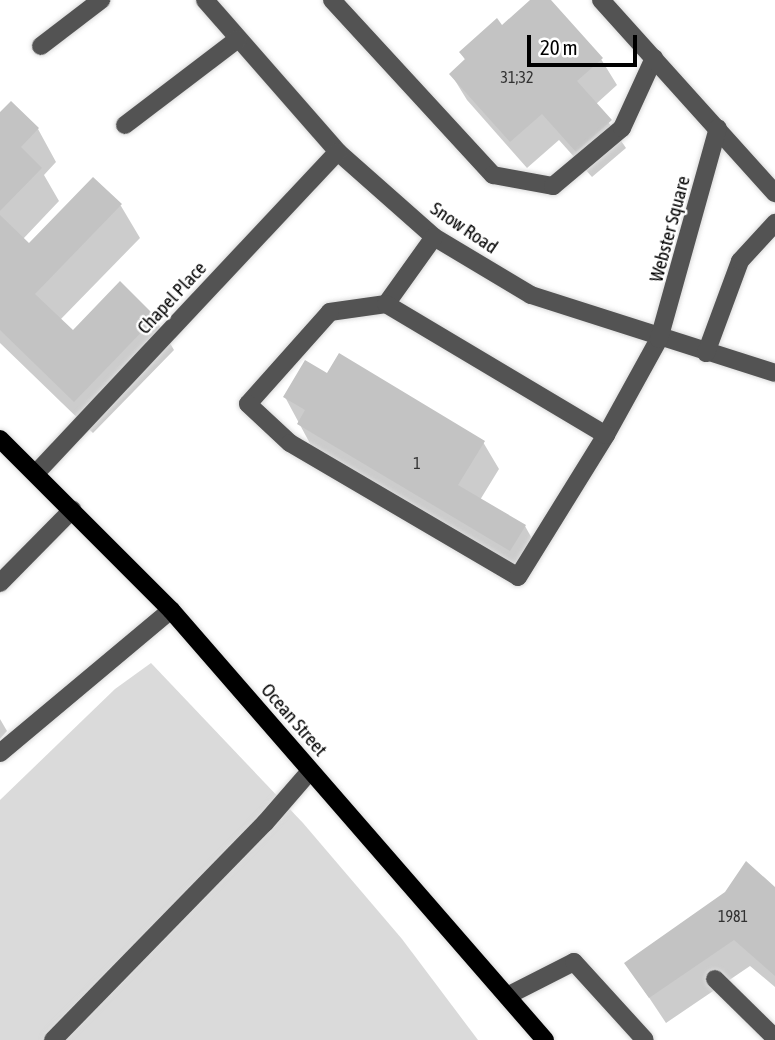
<!DOCTYPE html>
<html>
<head>
<meta charset="utf-8">
<style>
  body { margin:0 }
  #map { position:relative; width:775px; height:1040px; overflow:hidden; background:#fff; font-family:"Asap Condensed",sans-serif }
  div>[style] { position:absolute }
  [style*='--x'] { left:calc(var(--x)*1px); top:calc(var(--y)*1px); width:calc(var(--w)*1px); rotate:calc(var(--a)*1deg) }
  .green>* { inset:0; background:#dadada }
  .shadow>* { inset:0; background:#0003 }
  .building>* { inset:0; background:#c3c3c3 }
  .roads { filter:drop-shadow(0 0 2px #dbdbdb) drop-shadow(0 0 2px #dbdbdb) }
  .minor>* { height:18px; margin:-9px; padding:0 9px; transform-origin:9px; border-radius:9px; background:#535353 }
  .major>* { height:18px; margin:-9px; padding:0 9px; transform-origin:9px; border-radius:9px; background:#000 }
  span { translate:-50% -50%; white-space:nowrap; text-align:center; line-height:1.15; -webkit-text-stroke:5px #fff; paint-order:stroke }
  .number-label { font-size:16px; color:#313131 }
  .number-label span { -webkit-text-stroke-width:0 }
  .street-label { font-size:19px; color:#000 }
  .scale { position:absolute; left:527px; top:35px; width:110px; height:32px; box-sizing:border-box; border:4px solid #000; border-top:0; padding-left:9px; font-size:21px; line-height:24px; white-space:nowrap; color:#000; -webkit-text-stroke:5px #fff; paint-order:stroke }
</style>
</head>
<body>
<div id="map">
  <div class="green">
    <div style="clip-path:polygon(151px 663px,303px 823px,402px 939px,478px 1040px,0 1040px,0 800px,115px 689px)"></div>
  </div>
  <div class="shadow">
    <div style="clip-path:polygon(533px 0,549px 0,601px 59px,617px 85px,596px 104px,626px 148px,592px 177px,559px 140px,527px 168px,467px 100px,451px 74px,466px 61px,461px 53px,502px 27px)"></div>
    <div style="clip-path:polygon(0 115px,38px 129px,56px 162px,44px 175px,59px 201px,23px 239px,29px 245px,93px 179px,121px 206px,140px 238px,60px 320px,73px 332px,155px 318px,174px 350px,93px 433px,0 343px)"></div>
    <div style="clip-path:polygon(327px 375px,483px 442px,499px 469px,480px 500px,525px 526px,540px 553px,526px 577px,314px 451px,285px 397px)"></div>
    <div style="clip-path:polygon(0 719px,7px 731px,0 739px)"></div>
    <div style="clip-path:polygon(775px 890px,775px 987px,750px 966px,666px 1023px,626px 963px)"></div>
  </div>
  <div class="building">
    <div style="clip-path:polygon(530px 0,551px 0,603px 58px,577px 81px,612px 120px,576px 152px,542px 114px,510px 142px,449px 74px,465px 59px,459px 52px,497px 18px,502px 25px)"></div>
    <div style="clip-path:polygon(11px 101px,39px 128px,21px 147px,42px 168px,0 211px,0 112px)"></div>
    <div style="clip-path:polygon(93px 177px,122px 204px,35px 294px,73px 330px,120px 281px,156px 317px,74px 402px,0 330px,0 215px,29px 243px)"></div>
    <div style="clip-path:polygon(339px 353px,485px 441px,458px 485px,526px 525px,510px 551px,297px 424px,305px 410px,283px 397px,305px 360px,327px 373px)"></div>
    <div style="clip-path:polygon(746px 861px,775px 887px,775px 976px,734px 940px,649px 998px,624px 963px,725px 892px)"></div>
  </div>
  <div class="roads">
    <div class="minor">
      <div style="--x:205;--y:0;--w:202;--a:48.8"></div>
      <div style="--x:338;--y:152;--w:128;--a:41.5"></div>
      <div style="--x:434;--y:237;--w:113;--a:30.9"></div>
      <div style="--x:531;--y:295;--w:256;--a:17.7"></div>
      <div style="--x:332;--y:0;--w:238;--a:47.4"></div>
      <div style="--x:493;--y:175;--w:61;--a:10.4"></div>
      <div style="--x:553;--y:186;--w:90;--a:-40"></div>
      <div style="--x:622;--y:128;--w:77;--a:-65.4"></div>
      <div style="--x:601;--y:0;--w:260;--a:48"></div>
      <div style="--x:41;--y:46;--w:76;--a:-37.5"></div>
      <div style="--x:125;--y:125;--w:142;--a:-37.3"></div>
      <div style="--x:434;--y:237;--w:82;--a:125.6"></div>
      <div style="--x:386;--y:304;--w:57;--a:171.9"></div>
      <div style="--x:330;--y:312;--w:123;--a:131.7"></div>
      <div style="--x:248;--y:404;--w:57;--a:42.9"></div>
      <div style="--x:290;--y:443;--w:264;--a:30.4"></div>
      <div style="--x:518;--y:577;--w:167;--a:-58.2"></div>
      <div style="--x:606;--y:435;--w:110;--a:-61.1"></div>
      <div style="--x:659;--y:339;--w:219;--a:-74.4"></div>
      <div style="--x:386;--y:304;--w:256;--a:30.8"></div>
      <div style="--x:706;--y:353;--w:98;--a:-69.7"></div>
      <div style="--x:740;--y:261;--w:52;--a:-47.4"></div>
      <div style="--x:37;--y:472;--w:439;--a:-46.8"></div>
      <div style="--x:0;--y:583;--w:103;--a:-45.4"></div>
      <div style="--x:0;--y:753;--w:223;--a:-39.9"></div>
      <div style="--x:715;--y:979;--w:84;--a:44.5"></div>
      <div style="--x:507;--y:996;--w:75;--a:-26.9"></div>
      <div style="--x:574;--y:962;--w:105;--a:47.7"></div>
      <div style="--x:53;--y:1040;--w:303;--a:-45.7"></div>
      <div style="--x:265;--y:823;--w:69;--a:-49.1"></div>
    </div>
    <div class="major">
      <div style="--x:0;--y:439;--w:242;--a:45"></div>
      <div style="--x:171;--y:610;--w:570;--a:48.98"></div>
    </div>
  </div>
  <div class="number-label">
    <span style="left:517px;top:77px">31;32</span>
    <span style="left:417px;top:463px">1</span>
    <span style="left:733px;top:916px">1981</span>
  </div>
  <div class="street-label">
    <span style="left:464px;top:228px;rotate:34deg">Snow Road</span>
    <span style="left:670px;top:229px;rotate:-75deg">Webster Square</span>
    <span style="left:172px;top:298px;rotate:-47deg">Chapel Place</span>
    <span style="left:294px;top:720px;rotate:49deg">Ocean Street</span>
  </div>
  <div class="scale">20 m</div>
</div>
</body>
</html>
